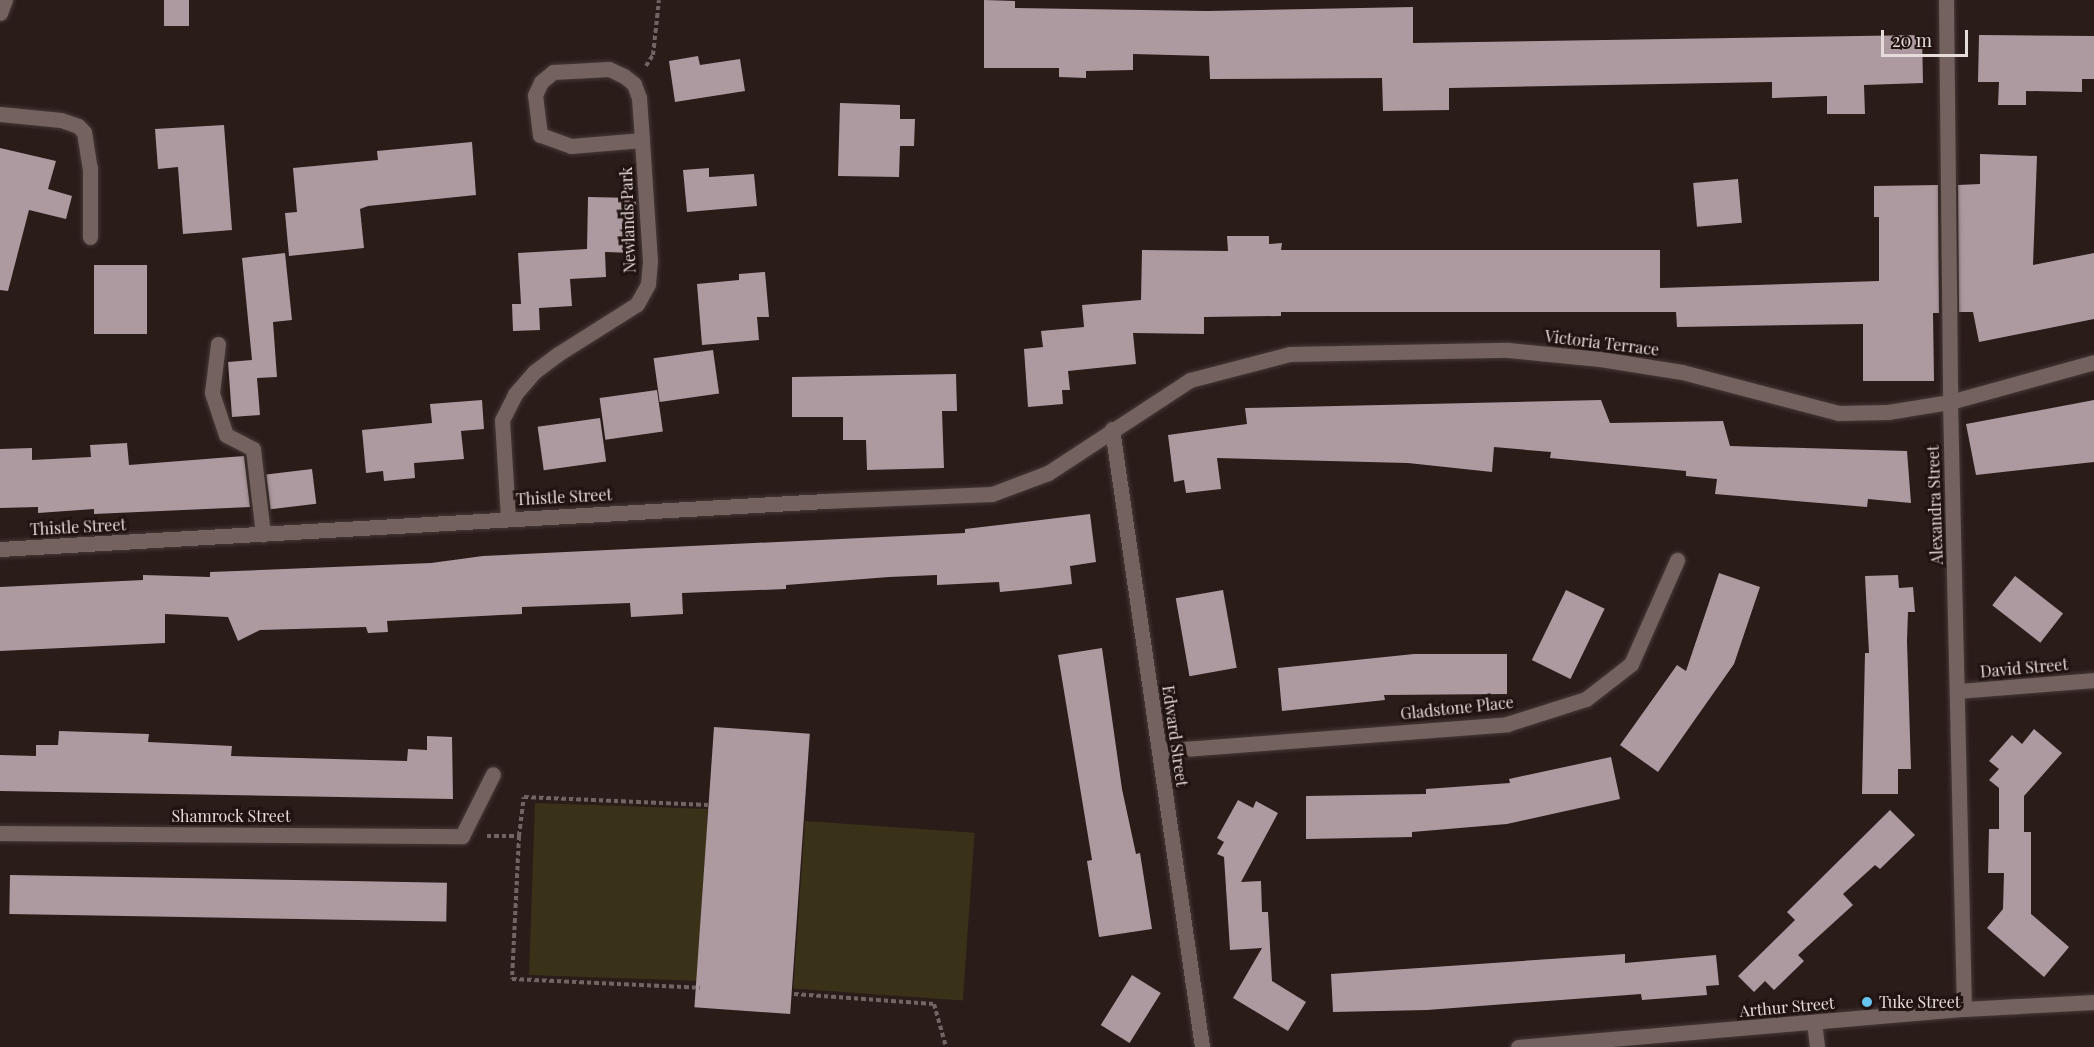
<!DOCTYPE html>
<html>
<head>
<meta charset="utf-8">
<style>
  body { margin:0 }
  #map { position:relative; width:2094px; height:1047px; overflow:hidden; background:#2a1c19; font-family:"Playfair Display",serif }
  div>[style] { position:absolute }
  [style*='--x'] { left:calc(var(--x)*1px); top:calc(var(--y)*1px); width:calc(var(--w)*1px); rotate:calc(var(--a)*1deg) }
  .green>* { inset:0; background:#393219; transform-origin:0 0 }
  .building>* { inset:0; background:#ad9aa0; transform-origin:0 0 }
  .path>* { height:4px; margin-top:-2px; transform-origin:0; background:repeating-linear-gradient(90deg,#716462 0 4.5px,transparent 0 7.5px) }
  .roads { filter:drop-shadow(0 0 2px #453938) drop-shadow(0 0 2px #453938) }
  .lane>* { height:15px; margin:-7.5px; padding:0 7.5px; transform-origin:7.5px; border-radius:7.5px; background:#73625e }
  .street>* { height:15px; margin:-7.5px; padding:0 7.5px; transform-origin:7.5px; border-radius:7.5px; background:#73625e }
  .secondary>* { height:15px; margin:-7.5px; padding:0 7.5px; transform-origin:7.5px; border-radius:7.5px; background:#73625e }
  .dots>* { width:16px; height:16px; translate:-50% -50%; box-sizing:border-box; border:3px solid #201310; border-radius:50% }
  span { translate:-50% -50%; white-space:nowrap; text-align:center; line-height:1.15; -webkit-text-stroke:6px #201310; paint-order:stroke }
  .street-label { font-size:16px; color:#e5dbd9 }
  .poi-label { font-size:16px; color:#e5dbd9 }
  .left { translate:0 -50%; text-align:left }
  .scale { position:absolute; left:1881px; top:30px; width:87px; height:27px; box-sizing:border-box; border:3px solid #e5dbd9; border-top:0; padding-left:8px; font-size:18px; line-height:21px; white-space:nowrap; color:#e5dbd9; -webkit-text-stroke:4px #201310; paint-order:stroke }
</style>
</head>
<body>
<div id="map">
  <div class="green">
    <div style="left:535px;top:803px;width:173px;height:172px;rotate:2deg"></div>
    <div style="left:805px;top:821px;width:170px;height:168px;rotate:4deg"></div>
  </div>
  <div class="building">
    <div style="left:164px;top:0;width:25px;height:26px"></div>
    <div style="clip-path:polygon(984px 0,1015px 1px,1015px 8px,1207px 11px,1413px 7px,1413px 43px,1922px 35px,1923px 83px,1864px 85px,1865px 114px,1827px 114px,1827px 96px,1772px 98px,1772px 82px,1449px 88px,1449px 110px,1383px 111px,1382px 78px,1210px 79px,1209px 56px,1133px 54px,1133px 70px,1086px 71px,1086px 78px,1059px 77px,1059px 68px,984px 68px)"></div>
    <div style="clip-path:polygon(1979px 35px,2094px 36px,2094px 79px,2082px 79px,2082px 92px,2026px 91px,2026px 105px,1998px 105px,1999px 82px,1978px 82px)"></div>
    <div style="clip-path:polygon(698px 56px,700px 65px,740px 59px,745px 91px,675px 102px,669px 61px)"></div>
    <div style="clip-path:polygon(840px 103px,900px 105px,900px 119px,915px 119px,914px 146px,900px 146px,899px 177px,838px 176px)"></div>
    <div style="clip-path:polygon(224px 125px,232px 230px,183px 234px,178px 167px,158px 169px,155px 129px)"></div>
    <div style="clip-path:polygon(472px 142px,476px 195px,368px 206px,360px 209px,364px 248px,289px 256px,285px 213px,297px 212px,293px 168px,378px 160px,377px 151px)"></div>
    <div style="clip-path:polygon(0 148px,56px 161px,48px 189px,72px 196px,66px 219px,29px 210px,8px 291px,0 290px)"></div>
    <div style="clip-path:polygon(1980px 154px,2037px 156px,2033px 265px,2094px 253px,2094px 319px,1979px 342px,1973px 312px,1959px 312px,1958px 185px,1980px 184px)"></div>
    <div style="clip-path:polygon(709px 168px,709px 177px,754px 174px,757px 206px,687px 212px,683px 170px)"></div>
    <div style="left:1738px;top:179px;width:44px;height:45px;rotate:85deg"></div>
    <div style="clip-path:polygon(1938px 185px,1939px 313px,1933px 313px,1934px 381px,1863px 381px,1863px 324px,1677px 327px,1676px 312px,1281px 312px,1281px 316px,1204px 317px,1204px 334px,1133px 333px,1136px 364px,1068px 371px,1070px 390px,1062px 390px,1063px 404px,1028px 407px,1024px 349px,1043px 347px,1041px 331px,1084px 327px,1082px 305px,1141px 300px,1142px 250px,1228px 251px,1227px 236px,1269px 236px,1269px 244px,1282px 243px,1281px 250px,1660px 250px,1660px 288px,1879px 281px,1879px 217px,1874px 217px,1874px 186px)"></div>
    <div style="clip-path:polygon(588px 197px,636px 198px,636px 253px,605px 252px,606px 277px,570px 279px,572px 306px,539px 308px,540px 330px,513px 331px,512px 304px,521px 304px,518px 253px,587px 249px)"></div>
    <div style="clip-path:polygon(285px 253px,292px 320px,273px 322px,277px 377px,257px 378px,260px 415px,232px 417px,228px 362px,252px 360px,242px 258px)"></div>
    <div style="left:94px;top:265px;width:53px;height:69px"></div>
    <div style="clip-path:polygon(765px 272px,769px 317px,757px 317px,759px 340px,702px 345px,697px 284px,739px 280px,739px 274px)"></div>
    <div style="left:713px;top:350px;width:44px;height:60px;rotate:82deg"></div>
    <div style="clip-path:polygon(956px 374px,957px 411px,942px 411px,944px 468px,867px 470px,866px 440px,843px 440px,843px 417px,792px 417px,792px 377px)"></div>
    <div style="left:657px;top:390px;width:42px;height:58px;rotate:82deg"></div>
    <div style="clip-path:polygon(482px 400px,484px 429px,461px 431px,464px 459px,414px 463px,415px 478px,384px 481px,383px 471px,366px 473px,362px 430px,432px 423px,430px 404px)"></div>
    <div style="clip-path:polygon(1601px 400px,1610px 423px,1723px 421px,1730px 446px,1907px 451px,1911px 503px,1868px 499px,1867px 507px,1715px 494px,1717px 479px,1686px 476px,1686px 471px,1550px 458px,1551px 452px,1494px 447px,1492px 472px,1408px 463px,1217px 458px,1221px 489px,1186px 493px,1184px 480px,1174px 482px,1168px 435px,1247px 424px,1245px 408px)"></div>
    <div style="clip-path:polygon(2094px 400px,2094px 462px,1976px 475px,1966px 424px)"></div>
    <div style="left:600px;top:418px;width:44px;height:63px;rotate:82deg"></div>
    <div style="clip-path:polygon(127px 443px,129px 465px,244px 456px,250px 507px,94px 514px,94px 509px,38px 513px,38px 507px,0 508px,0 449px,32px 448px,32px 460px,91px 457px,90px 445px)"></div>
    <div style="left:312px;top:469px;width:35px;height:46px;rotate:83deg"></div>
    <div style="clip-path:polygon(1090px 514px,1096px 562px,1070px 566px,1072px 584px,1040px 588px,1000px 592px,999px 582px,937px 585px,937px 575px,889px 577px,786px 585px,786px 589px,682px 593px,683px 614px,631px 617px,630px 603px,522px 607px,522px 614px,387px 621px,388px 632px,368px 633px,366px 627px,260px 630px,238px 641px,228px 617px,165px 614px,165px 643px,0 651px,0 587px,143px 580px,143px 575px,210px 577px,210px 572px,431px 563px,483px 556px,965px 533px,965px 529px)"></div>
    <div style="clip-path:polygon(1719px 573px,1760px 587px,1734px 664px,1658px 772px,1620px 745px,1677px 665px,1686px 671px)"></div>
    <div style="clip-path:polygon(1898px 575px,1899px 588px,1913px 587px,1915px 612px,1908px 612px,1907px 641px,1911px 769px,1898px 769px,1898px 794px,1862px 794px,1865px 653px,1869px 653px,1865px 576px)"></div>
    <div style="left:2015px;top:576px;width:61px;height:37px;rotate:38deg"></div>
    <div style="left:1223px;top:590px;width:79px;height:48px;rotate:80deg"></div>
    <div style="left:1566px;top:590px;width:43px;height:78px;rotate:26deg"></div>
    <div style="clip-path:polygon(1102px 648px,1122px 789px,1136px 854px,1140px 853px,1152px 929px,1099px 937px,1087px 861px,1092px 860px,1058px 655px)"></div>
    <div style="clip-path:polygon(1414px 654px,1507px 654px,1507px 694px,1384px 695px,1385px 700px,1282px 711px,1278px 668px)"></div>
    <div style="left:714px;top:727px;width:96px;height:281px;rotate:4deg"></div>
    <div style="clip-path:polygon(2034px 729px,2062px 753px,2024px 796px,2024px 832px,2031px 832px,2031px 914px,2069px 947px,2044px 977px,1987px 928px,2003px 909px,2004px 873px,1988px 873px,1989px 829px,1999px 829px,1999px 788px,1989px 780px,1999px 769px,1989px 761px,2012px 735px,2022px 744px)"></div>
    <div style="clip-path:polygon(59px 731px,149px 734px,148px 742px,232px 746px,231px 756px,407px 761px,408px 749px,427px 750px,427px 736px,452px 737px,453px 799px,0 791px,0 755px,36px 756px,36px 745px,58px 745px)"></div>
    <div style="clip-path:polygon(1611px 757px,1620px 799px,1507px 824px,1412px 832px,1412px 837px,1306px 839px,1306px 796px,1426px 794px,1426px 789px,1510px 783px,1509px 779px)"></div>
    <div style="clip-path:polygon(1238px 800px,1253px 808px,1256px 801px,1278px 813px,1241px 882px,1261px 881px,1262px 912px,1268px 912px,1272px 981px,1306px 1002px,1288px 1031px,1233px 998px,1262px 948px,1230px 950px,1224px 857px,1217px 854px,1224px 842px,1217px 838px)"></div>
    <div style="clip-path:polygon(1890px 810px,1915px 835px,1880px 869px,1875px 865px,1843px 894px,1853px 905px,1798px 955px,1804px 961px,1774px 990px,1765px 981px,1754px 992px,1738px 976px,1795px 920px,1787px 912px)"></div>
    <div style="left:10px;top:875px;width:437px;height:39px;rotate:1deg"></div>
    <div style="clip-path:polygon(1625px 954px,1625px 963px,1716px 955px,1719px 985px,1706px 986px,1707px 995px,1642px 1000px,1641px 994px,1427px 1010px,1333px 1012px,1331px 974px)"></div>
    <div style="left:1132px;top:975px;width:34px;height:59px;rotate:32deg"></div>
  </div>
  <div class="path">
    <div style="--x:646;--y:66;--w:13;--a:-58"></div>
    <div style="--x:653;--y:55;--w:55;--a:-83.8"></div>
    <div style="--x:487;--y:836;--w:32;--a:0"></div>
    <div style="--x:519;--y:836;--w:39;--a:-83"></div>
    <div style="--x:524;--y:797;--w:184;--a:2.5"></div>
    <div style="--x:519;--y:836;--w:143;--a:92.8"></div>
    <div style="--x:512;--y:979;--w:188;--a:2.7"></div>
    <div style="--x:794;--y:994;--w:140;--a:4.1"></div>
    <div style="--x:934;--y:1004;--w:45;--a:74.4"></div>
  </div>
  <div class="roads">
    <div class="lane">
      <div style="--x:0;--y:114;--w:61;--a:5.6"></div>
      <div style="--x:61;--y:120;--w:18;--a:19"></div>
      <div style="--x:78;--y:126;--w:8;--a:45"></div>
      <div style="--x:84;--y:132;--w:36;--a:81"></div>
      <div style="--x:90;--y:168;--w:69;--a:90"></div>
      <div style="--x:218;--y:344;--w:49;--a:97"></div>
      <div style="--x:212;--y:393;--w:44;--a:71.6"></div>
      <div style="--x:226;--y:435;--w:30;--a:27"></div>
      <div style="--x:253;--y:449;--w:86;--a:83.3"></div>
      <div style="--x:462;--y:836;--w:69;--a:-63.4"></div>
    </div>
    <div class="street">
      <div style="--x:1946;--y:0;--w:402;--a:89.4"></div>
      <div style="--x:1950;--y:402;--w:607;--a:88.68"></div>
      <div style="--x:1112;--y:429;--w:625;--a:81.71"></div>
      <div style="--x:508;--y:518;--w:98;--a:-93.5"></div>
      <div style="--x:502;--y:420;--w:29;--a:-63"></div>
      <div style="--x:515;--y:394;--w:29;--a:-49"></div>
      <div style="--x:534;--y:372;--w:30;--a:-37"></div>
      <div style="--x:558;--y:354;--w:93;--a:-32.3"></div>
      <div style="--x:637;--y:304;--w:23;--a:-61"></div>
      <div style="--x:648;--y:284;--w:23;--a:-85"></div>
      <div style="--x:650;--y:261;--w:121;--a:-93.8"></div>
      <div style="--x:642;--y:140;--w:71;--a:175.2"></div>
      <div style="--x:571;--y:146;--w:33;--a:-160"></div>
      <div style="--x:540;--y:135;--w:40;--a:-97.1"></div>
      <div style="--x:535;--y:95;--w:14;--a:-65"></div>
      <div style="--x:541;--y:82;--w:16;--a:-40"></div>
      <div style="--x:553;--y:72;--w:56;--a:-3.1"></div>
      <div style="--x:609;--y:69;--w:17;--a:25"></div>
      <div style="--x:624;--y:76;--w:13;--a:39"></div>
      <div style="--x:634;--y:84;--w:15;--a:70"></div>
      <div style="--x:639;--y:98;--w:42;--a:85.9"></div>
      <div style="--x:0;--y:549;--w:826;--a:-3.33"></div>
      <div style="--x:825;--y:501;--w:167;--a:-2.4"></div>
      <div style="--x:992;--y:494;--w:60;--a:-20.6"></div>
      <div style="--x:1048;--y:473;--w:170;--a:-33.2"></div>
      <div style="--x:1190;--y:380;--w:103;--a:-14.6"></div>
      <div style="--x:1290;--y:354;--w:218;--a:-1.1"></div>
      <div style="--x:1508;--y:350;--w:92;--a:5.6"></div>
      <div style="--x:1600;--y:359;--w:83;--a:9"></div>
      <div style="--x:1682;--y:372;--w:161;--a:14.7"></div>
      <div style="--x:1838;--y:413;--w:50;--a:-1.1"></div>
      <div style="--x:1888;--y:412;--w:63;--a:-9.2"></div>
      <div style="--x:1950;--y:402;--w:149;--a:-15.5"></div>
      <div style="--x:1958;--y:691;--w:136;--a:-4.6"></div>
      <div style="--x:1159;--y:751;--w:349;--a:-4.4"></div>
      <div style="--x:1507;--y:724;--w:83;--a:-17.6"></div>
      <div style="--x:1586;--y:699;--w:57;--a:-37.9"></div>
      <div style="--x:1631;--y:664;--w:114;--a:-66.1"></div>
      <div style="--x:0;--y:833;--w:462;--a:0.4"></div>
      <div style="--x:1814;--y:1022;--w:25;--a:83"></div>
    </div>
    <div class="secondary">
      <div style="--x:0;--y:13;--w:14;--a:-69"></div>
      <div style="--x:1518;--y:1047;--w:448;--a:-4.9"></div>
      <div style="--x:1964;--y:1009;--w:130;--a:-3.1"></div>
    </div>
  </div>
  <div class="dots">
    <div style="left:1867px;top:1002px;background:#67c4ef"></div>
  </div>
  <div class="street-label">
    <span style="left:628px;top:220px;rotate:-92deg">Newlands Park</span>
    <span style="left:1602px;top:343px;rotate:7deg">Victoria Terrace</span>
    <span style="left:564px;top:497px;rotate:-3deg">Thistle Street</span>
    <span style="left:1935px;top:505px;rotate:-92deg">Alexandra Street</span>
    <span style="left:78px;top:527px;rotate:-3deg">Thistle Street</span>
    <span style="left:2024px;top:668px;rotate:-5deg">David Street</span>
    <span style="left:1457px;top:708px;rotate:-6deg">Gladstone Place</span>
    <span style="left:1175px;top:736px;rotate:82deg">Edward Street</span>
    <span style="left:231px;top:816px">Shamrock Street</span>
    <span style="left:1787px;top:1007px;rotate:-5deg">Arthur Street</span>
  </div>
  <div class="poi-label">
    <span class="left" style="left:1879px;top:1002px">Tuke Street</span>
  </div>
  <div class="scale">20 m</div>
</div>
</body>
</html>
